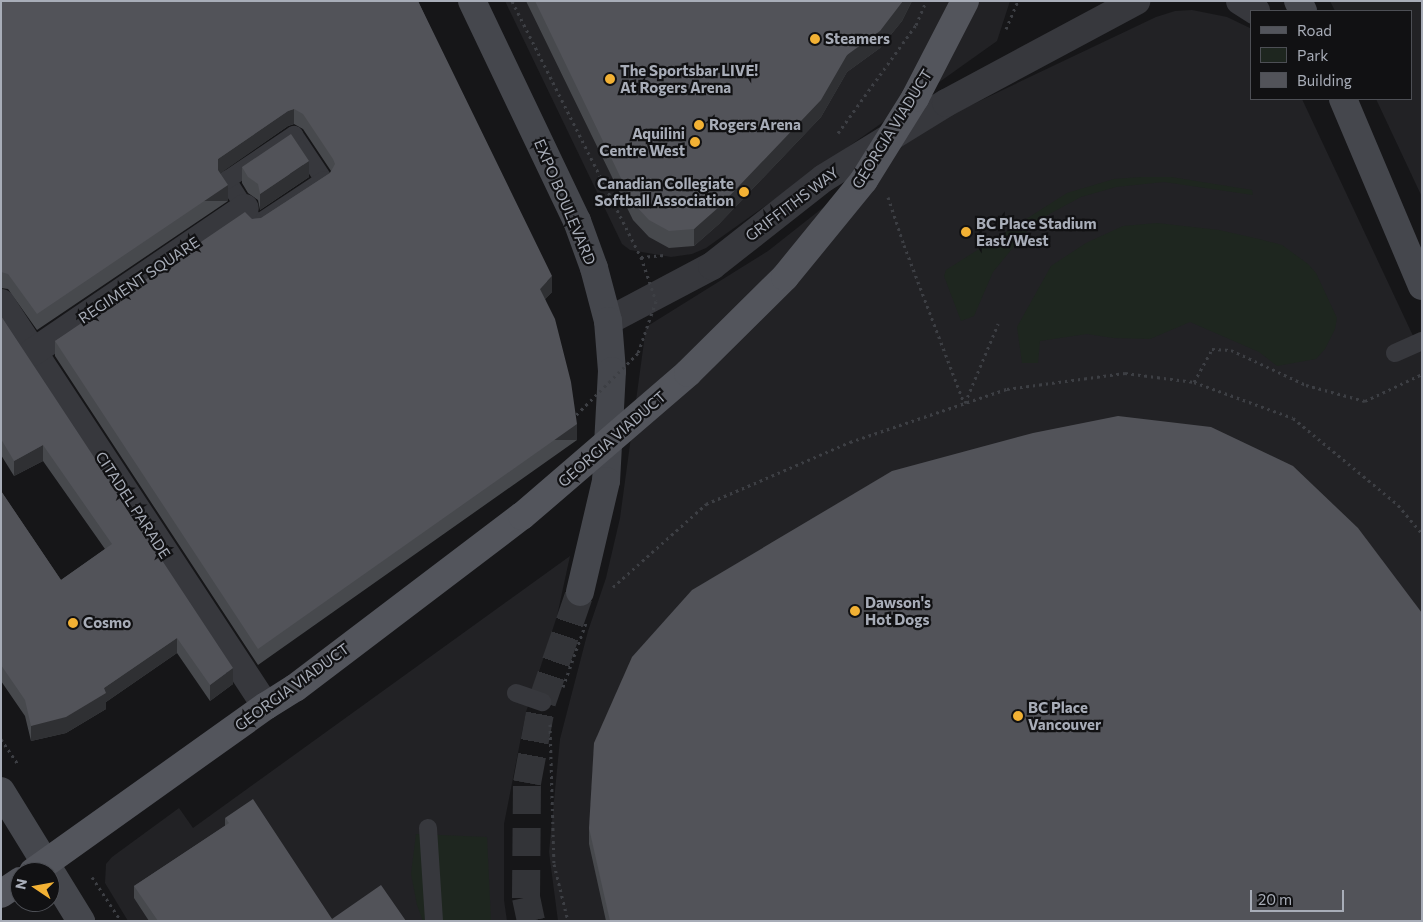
<!DOCTYPE html>
<html>
<head>
<meta charset="utf-8">
<style>
  body { margin:0 }
  #map { position:relative; width:1423px; height:922px; overflow:hidden; background:#161618; font-family:Commissioner,sans-serif }
  div>[style] { position:absolute }
  [style*='--x'] { left:calc(var(--x)*1px); top:calc(var(--y)*1px); width:calc(var(--w)*1px); rotate:calc(var(--a)*1deg) }
  .built>* { inset:0; background:#222225 }
  .green>* { inset:0; background:#1e261f }
  .secondary-tunnel>* { height:28px; margin-top:-14px; transform-origin:0; background:repeating-linear-gradient(90deg,#333438 0 28px,transparent 0 42px) }
  .path>* { height:3px; margin-top:-1.5px; transform-origin:0; background:repeating-linear-gradient(90deg,#3d3f44 0 2.5px,transparent 0 6.5px) }
  .lane>* { height:18px; margin:-9px; padding:0 9px; transform-origin:9px; border-radius:9px; background:#37383d }
  .street>* { height:28px; margin:-14px; padding:0 14px; transform-origin:14px; border-radius:14px; background:#37383d }
  .secondary>* { height:28px; margin:-14px; padding:0 14px; transform-origin:14px; border-radius:14px; background:#45474d }
  .primary>* { height:28px; margin:-14px; padding:0 14px; transform-origin:14px; border-radius:14px; background:#53555c }
  .path-bridge>* { height:3px; margin-top:-1.5px; transform-origin:0; background:repeating-linear-gradient(90deg,#3d3f44 0 2.5px,transparent 0 6.5px) }
  .primary-bridge>* { height:28px; margin:-14px; padding:0 14px; transform-origin:14px; border-radius:14px; background:#53555c }
  .wall>* { inset:0; background:#47494d }
  .shaded-wall>* { inset:0; background:#2f3033; transform-origin:0 0 }
  .building>* { inset:0; background:#525359 }
  .dots>* { width:14px; height:14px; translate:-50% -50%; box-sizing:border-box; border:2px solid #111113; border-radius:50% }
  span { translate:-50% -50%; white-space:nowrap; text-align:center; line-height:1.15; -webkit-text-stroke:4.5px #111113; paint-order:stroke }
  .poi-label { font-size:15px; color:#a8adb8; font-weight:700 }
  .left { translate:0 -50%; text-align:left }
  .right { translate:-100% -50%; text-align:right }
  .street-label { font-size:15px; color:#a8adb8 }
  .frame { position:absolute; inset:0; border:2px solid #a8adb8; pointer-events:none }
  .legend { position:absolute; left:1250px; top:10px; width:162px; height:90px; box-sizing:border-box; background:#111113; border:1px solid #4d4f55; margin:0; padding:6px 9px; list-style:none; font-size:15px; color:#a8adb8 }
  .legend li { display:flex; align-items:center; gap:10px; height:25px }
  .legend b { width:25px; border:1px solid #4d4f55 }
  .north { position:absolute; left:10px; top:862px; width:50px; height:50px; box-sizing:border-box; background:#111113; border:1px solid #4d4f55; border-radius:50%; rotate:282deg; font-size:14px; font-weight:700; line-height:20px; text-align:center; color:#a8adb8 }
  .north::after { content:''; display:block; margin:auto; width:18px; height:22px; background:#f2b134; clip-path:polygon(50% 0,100% 100%,50% 72%,0 100%) }
  .scale { position:absolute; left:1250px; top:890px; width:94px; height:22px; box-sizing:border-box; border:2px solid #a8adb8; border-top:0; padding-left:6px; font-size:15px; line-height:18px; white-space:nowrap; color:#a8adb8; -webkit-text-stroke:4px #111113; paint-order:stroke }
</style>
</head>
<body>
<div id="map">
  <div class="built">
    <div style="clip-path:polygon(505px 1px,1010px 1px,997px 41px,706px 248px,692px 254px,671px 257px,630px 250px,622px 244px)"></div>
    <div style="clip-path:polygon(1330px 1px,1422px 1px,1422px 197px,1376px 99px,1412px 99px,1412px 11px,1335px 11px)"></div>
    <div style="clip-path:polygon(1192px 10px,1227px 17px,1252px 29px,1252px 99px,1302px 99px,1422px 355px,1422px 921px,558px 921px,549px 852px,560px 739px,588px 631px,606px 578px,620px 518px,646px 327px,768px 251px,858px 180px,908px 135px,1156px 17px,1175px 11px)"></div>
    <div style="clip-path:polygon(570px 556px,557px 616px,526px 712px,504px 824px,504px 900px,507px 921px,128px 921px,105px 883px,106px 864px,112px 857px,179px 808px,193px 828px)"></div>
  </div>
  <div class="green">
    <div style="clip-path:polygon(1141px 177px,1171px 177px,1252px 190px,1253px 195px,1164px 182px,1116px 187px,1081px 197px,1042px 218px,1025px 233px,993px 272px,974px 316px,961px 321px,944px 276px,946px 270px,1067px 193px,1114px 179px)"></div>
    <div style="clip-path:polygon(1157px 223px,1219px 230px,1259px 239px,1282px 245px,1308px 264px,1316px 273px,1337px 318px,1335px 329px,1325px 349px,1316px 359px,1277px 366px,1259px 352px,1190px 322px,1150px 339px,1113px 338px,1087px 334px,1040px 341px,1038px 363px,1022px 363px,1017px 327px,1051px 266px,1086px 243px,1123px 226px)"></div>
    <div style="clip-path:polygon(416px 834px,487px 837px,491px 921px,423px 921px,417px 905px,411px 874px)"></div>
  </div>
  <div class="secondary-tunnel">
    <div style="--x:531;--y:921;--w:24;--a:-102"></div>
    <div style="--x:526;--y:898;--w:115;--a:-89.5"></div>
    <div style="--x:527;--y:783;--w:82;--a:-79.5"></div>
    <div style="--x:542;--y:702;--w:116;--a:-70.9"></div>
  </div>
  <div class="path">
    <div style="--x:1006;--y:29;--w:30;--a:-67"></div>
    <div style="--x:838;--y:133;--w:133;--a:-54.2"></div>
    <div style="--x:916;--y:25;--w:26;--a:-67"></div>
    <div style="--x:888;--y:197;--w:51;--a:71.6"></div>
    <div style="--x:904;--y:245;--w:169;--a:69.2"></div>
    <div style="--x:641;--y:257;--w:24;--a:-5"></div>
    <div style="--x:1194;--y:382;--w:38;--a:-61"></div>
    <div style="--x:1212;--y:349;--w:19;--a:3"></div>
    <div style="--x:1231;--y:350;--w:83;--a:25"></div>
    <div style="--x:1306;--y:385;--w:61;--a:15.2"></div>
    <div style="--x:1365;--y:401;--w:63;--a:-25.3"></div>
    <div style="--x:965;--y:403;--w:86;--a:-67.3"></div>
    <div style="--x:613;--y:587;--w:125;--a:-41.7"></div>
    <div style="--x:706;--y:504;--w:157;--a:-23.3"></div>
    <div style="--x:850;--y:442;--w:166;--a:-18.7"></div>
    <div style="--x:1007;--y:389;--w:119;--a:-7.7"></div>
    <div style="--x:1125;--y:373;--w:70;--a:7.4"></div>
    <div style="--x:1194;--y:382;--w:105;--a:20"></div>
    <div style="--x:1293;--y:418;--w:136;--a:39.6"></div>
    <div style="--x:1398;--y:505;--w:38;--a:50"></div>
    <div style="--x:563;--y:687;--w:71;--a:-70.3"></div>
    <div style="--x:550;--y:724;--w:140;--a:88.4"></div>
    <div style="--x:554;--y:864;--w:59;--a:76.2"></div>
    <div style="--x:1;--y:739;--w:32;--a:56"></div>
    <div style="--x:92;--y:877;--w:53;--a:56.6"></div>
  </div>
  <div class="lane">
    <div style="--x:294;--y:135;--w:54;--a:56.3"></div>
    <div style="--x:324;--y:180;--w:82;--a:146.5"></div>
    <div style="--x:256;--y:225;--w:54;--a:-122.8"></div>
    <div style="--x:227;--y:180;--w:81;--a:-33.9"></div>
    <div style="--x:1395;--y:353;--w:30;--a:-24"></div>
    <div style="--x:516;--y:693;--w:28;--a:19"></div>
    <div style="--x:428;--y:828;--w:93;--a:86.3"></div>
  </div>
  <div class="street">
    <div style="--x:1240;--y:1;--w:19;--a:32"></div>
    <div style="--x:1;--y:303;--w:482;--a:56.7"></div>
    <div style="--x:608;--y:321;--w:118;--a:-27.9"></div>
    <div style="--x:712;--y:266;--w:142;--a:-38.2"></div>
    <div style="--x:824;--y:178;--w:143;--a:-31.6"></div>
    <div style="--x:946;--y:103;--w:216;--a:-28.2"></div>
    <div style="--x:33;--y:352;--w:256;--a:-34.2"></div>
  </div>
  <div class="secondary">
    <div style="--x:472;--y:1;--w:244;--a:64.5"></div>
    <div style="--x:577;--y:221;--w:50;--a:70.1"></div>
    <div style="--x:594;--y:268;--w:55;--a:75.2"></div>
    <div style="--x:608;--y:321;--w:50;--a:85.4"></div>
    <div style="--x:612;--y:371;--w:110;--a:93.1"></div>
    <div style="--x:606;--y:481;--w:114;--a:103.2"></div>
    <div style="--x:1298;--y:1;--w:11;--a:63"></div>
    <div style="--x:1343;--y:99;--w:203;--a:67.1"></div>
    <div style="--x:1;--y:791;--w:153;--a:58.4"></div>
  </div>
  <div class="primary">
    <div style="--x:33;--y:872;--w:286;--a:-35.5"></div>
    <div style="--x:1;--y:894;--w:23;--a:-34"></div>
  </div>
  <div class="path-bridge">
    <div style="--x:512;--y:1;--w:287;--a:63.3"></div>
    <div style="--x:641;--y:257;--w:46;--a:71.2"></div>
    <div style="--x:656;--y:301;--w:55;--a:109.1"></div>
    <div style="--x:638;--y:353;--w:91;--a:135"></div>
  </div>
  <div class="primary-bridge">
    <div style="--x:266;--y:706;--w:34;--a:-32"></div>
    <div style="--x:295;--y:688;--w:285;--a:-37.2"></div>
    <div style="--x:522;--y:516;--w:219;--a:-40.7"></div>
    <div style="--x:688;--y:373;--w:136;--a:-44.7"></div>
    <div style="--x:785;--y:277;--w:125;--a:-50.8"></div>
    <div style="--x:864;--y:180;--w:97;--a:-58.1"></div>
    <div style="--x:915;--y:98;--w:109;--a:-62.7"></div>
  </div>
  <div class="wall">
    <div style="clip-path:polygon(1px 1px,418px 1px,552px 292px,545px 299px,577px 440px,258px 665px,55px 356px,55px 341px,252px 219px,261px 218px,330px 173px,331px 171px,303px 129px,294px 124px,288px 126px,220px 173px,228px 201px,37px 330px,8px 289px,1px 288px)"></div>
    <div style="clip-path:polygon(526px 1px,912px 1px,902px 21px,880px 48px,847px 72px,821px 117px,719px 224px,694px 246px,669px 248px,649px 237px,633px 220px)"></div>
    <div style="clip-path:polygon(242px 167px,309px 177px,260px 210px,258px 200px,248px 193px,242px 183px)"></div>
    <div style="clip-path:polygon(1px 316px,233px 684px,210px 701px,177px 653px,106px 702px,106px 709px,66px 733px,31px 741px,25px 716px,1px 681px,1px 491px,61px 580px,105px 549px,43px 461px,14px 476px,1px 455px)"></div>
    <div style="clip-path:polygon(225px 818px,332px 919px,406px 921px,149px 921px,134px 898px,134px 886px,225px 826px)"></div>
    <div style="clip-path:polygon(589px 828px,1422px 921px,606px 921px,589px 844px)"></div>
  </div>
  <div class="shaded-wall">
    <div style="clip-path:polygon(903px 1px,912px 1px,902px 21px,880px 48px,847px 72px,821px 117px,719px 224px,694px 246px,694px 229px,847px 55px)"></div>
    <div style="clip-path:polygon(294px 109px,294px 124px,288px 126px,218px 175px,218px 159px,288px 111px)"></div>
    <div style="clip-path:polygon(309px 161px,309px 177px,260px 210px,260px 194px)"></div>
    <div style="left:228px;top:185px;width:16px;height:230px;rotate:90deg"></div>
    <div style="clip-path:polygon(552px 276px,552px 292px,540px 305px,540px 289px)"></div>
    <div style="left:577px;top:424px;width:16px;height:390px;rotate:90deg"></div>
    <div style="clip-path:polygon(43px 445px,43px 461px,14px 476px,14px 461px)"></div>
    <div style="clip-path:polygon(177px 638px,177px 653px,106px 702px,106px 709px,66px 733px,31px 741px,31px 726px,104px 688px)"></div>
    <div style="clip-path:polygon(233px 668px,233px 684px,210px 701px,210px 685px)"></div>
  </div>
  <div class="building">
    <div style="clip-path:polygon(1px 1px,418px 1px,552px 276px,540px 289px,555px 319px,571px 382px,577px 424px,258px 649px,55px 341px,245px 212px,252px 219px,261px 218px,330px 173px,335px 164px,333px 159px,303px 114px,294px 109px,288px 111px,218px 159px,218px 170px,228px 185px,37px 314px,8px 274px,1px 272px)"></div>
    <div style="clip-path:polygon(535px 1px,903px 1px,880px 31px,847px 55px,821px 100px,719px 207px,694px 229px,669px 231px,649px 220px,633px 203px)"></div>
    <div style="clip-path:polygon(291px 134px,309px 161px,260px 194px,258px 184px,248px 177px,242px 167px)"></div>
    <div style="clip-path:polygon(1px 316px,233px 668px,210px 685px,177px 638px,104px 688px,106px 693px,66px 717px,31px 726px,25px 700px,1px 665px,1px 491px,61px 580px,112px 544px,43px 445px,14px 461px,1px 439px)"></div>
    <div style="clip-path:polygon(1118px 416px,1211px 427px,1293px 466px,1358px 528px,1422px 613px,1422px 921px,610px 921px,589px 828px,594px 743px,632px 657px,692px 590px,892px 471px,1033px 433px)"></div>
    <div style="clip-path:polygon(253px 799px,332px 919px,381px 885px,406px 921px,158px 921px,134px 886px,229px 823px,225px 818px)"></div>
  </div>
  <div class="dots">
    <div style="left:815px;top:39px;background:#f2b134"></div>
    <div style="left:610px;top:79px;background:#f2b134"></div>
    <div style="left:699px;top:125px;background:#f2b134"></div>
    <div style="left:695px;top:142px;background:#f2b134"></div>
    <div style="left:744px;top:192px;background:#f2b134"></div>
    <div style="left:966px;top:232px;background:#f2b134"></div>
    <div style="left:855px;top:611px;background:#f2b134"></div>
    <div style="left:73px;top:623px;background:#f2b134"></div>
    <div style="left:1018px;top:716px;background:#f2b134"></div>
  </div>
  <div class="poi-label">
    <span class="left" style="left:825px;top:39px">Steamers</span>
    <span class="left" style="left:620px;top:79px">The Sportsbar LIVE!<br>At Rogers Arena</span>
    <span class="left" style="left:709px;top:125px">Rogers Arena</span>
    <span class="right" style="left:685px;top:142px">Aquilini<br>Centre West</span>
    <span class="right" style="left:734px;top:192px">Canadian Collegiate<br>Softball Association</span>
    <span class="left" style="left:976px;top:232px">BC Place Stadium<br>East/West</span>
    <span class="left" style="left:865px;top:611px">Dawson's<br>Hot Dogs</span>
    <span class="left" style="left:83px;top:623px">Cosmo</span>
    <span class="left" style="left:1028px;top:716px">BC Place<br>Vancouver</span>
  </div>
  <div class="street-label">
    <span style="left:892px;top:129px;rotate:-58deg">GEORGIA VIADUCT</span>
    <span style="left:565px;top:202px;rotate:67deg">EXPO BOULEVARD</span>
    <span style="left:792px;top:204px;rotate:-37deg">GRIFFITHS WAY</span>
    <span style="left:139px;top:280px;rotate:-34deg">REGIMENT SQUARE</span>
    <span style="left:612px;top:439px;rotate:-41deg">GEORGIA VIADUCT</span>
    <span style="left:133px;top:505px;rotate:57deg">CITADEL PARADE</span>
    <span style="left:292px;top:687px;rotate:-36deg">GEORGIA VIADUCT</span>
  </div>
  <div class="frame"></div>
  <ul class="legend">
  <li><b style="height:6px;background:#53555c"></b>Road</li>
  <li><b style="height:14px;background:#1e261f"></b>Park</li>
  <li><b style="height:14px;background:#525359"></b>Building</li>
  </ul>
  <div class="north">N</div>
  <div class="scale">20 m</div>
</div>
</body>
</html>
